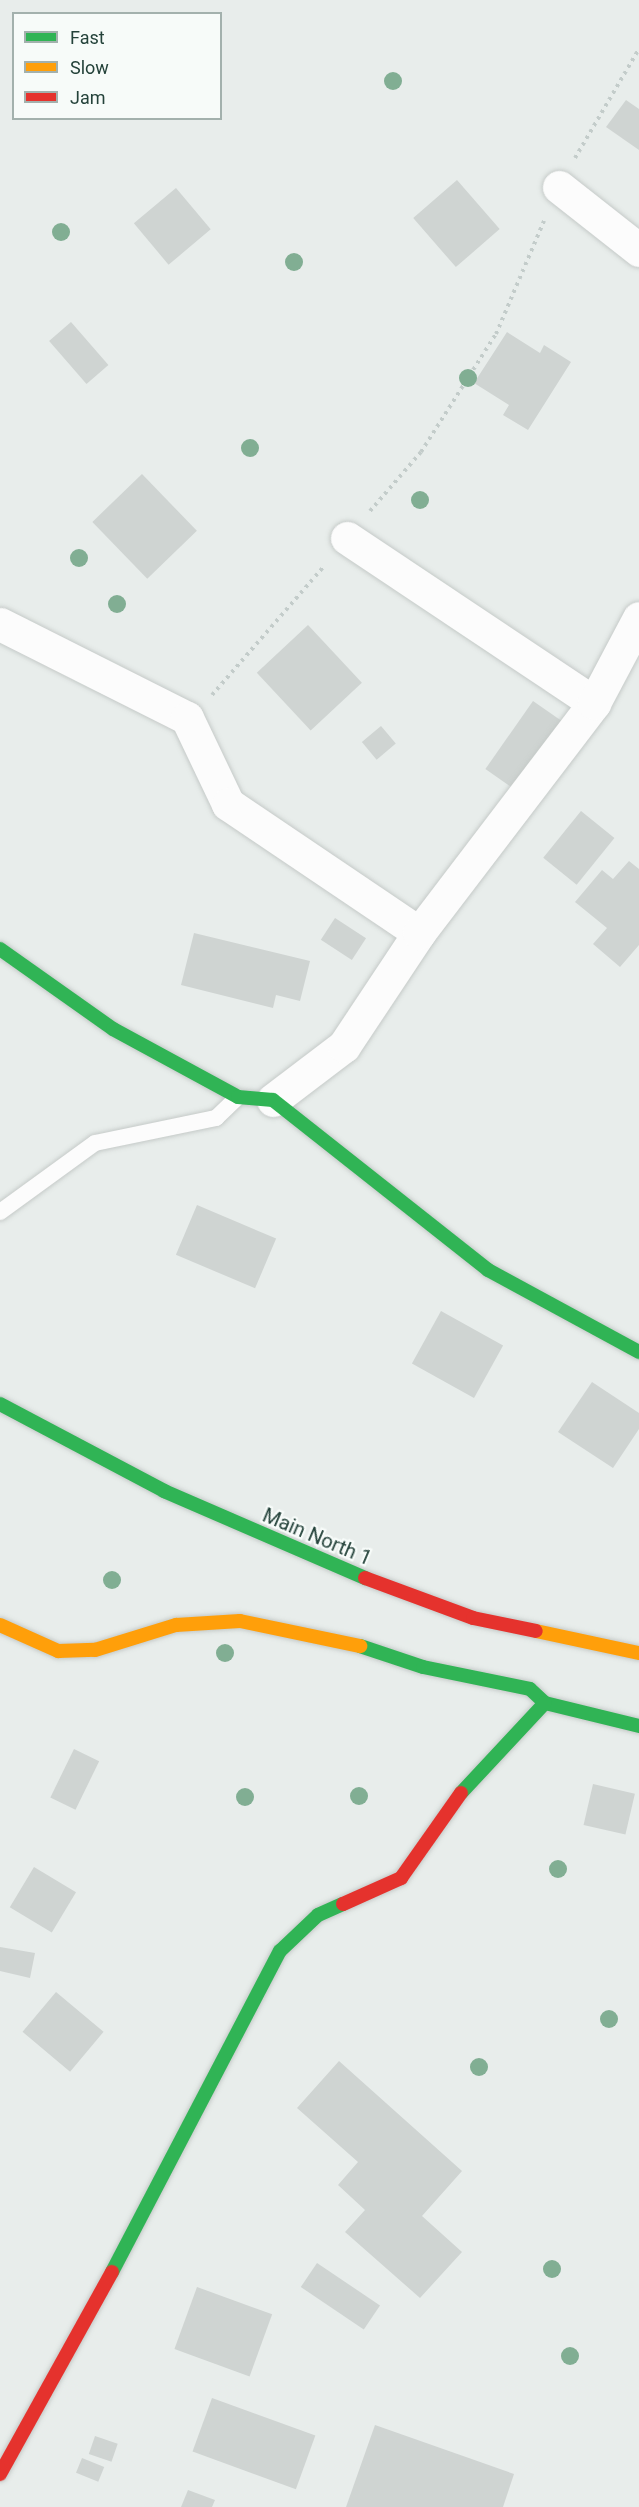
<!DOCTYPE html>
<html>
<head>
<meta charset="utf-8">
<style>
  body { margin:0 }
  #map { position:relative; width:639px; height:2507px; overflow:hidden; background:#e8edeb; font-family:Roboto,sans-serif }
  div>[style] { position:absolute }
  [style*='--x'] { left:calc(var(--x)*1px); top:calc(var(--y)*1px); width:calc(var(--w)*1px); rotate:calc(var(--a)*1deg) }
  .building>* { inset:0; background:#cfd4d2; transform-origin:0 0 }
  .path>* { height:4px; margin-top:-2px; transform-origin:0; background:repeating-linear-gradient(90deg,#c3ccca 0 3px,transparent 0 7.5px) }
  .roads { filter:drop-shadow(0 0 2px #c5cac8) drop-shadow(0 0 2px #c5cac8) }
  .lane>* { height:16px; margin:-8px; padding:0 8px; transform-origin:8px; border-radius:8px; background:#fcfcfc }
  .street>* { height:33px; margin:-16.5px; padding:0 16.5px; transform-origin:16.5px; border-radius:16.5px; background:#fcfcfc }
  .fast>* { height:14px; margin:-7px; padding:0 7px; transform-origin:7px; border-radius:7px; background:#30b455 }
  .slow>* { height:14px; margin:-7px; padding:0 7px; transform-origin:7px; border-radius:7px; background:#ff9f0a }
  .jam>* { height:14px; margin:-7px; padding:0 7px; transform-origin:7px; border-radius:7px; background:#e5322d }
  .trees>* { width:18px; height:18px; margin:-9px; border-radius:50%; background:#81ae93 }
  span { translate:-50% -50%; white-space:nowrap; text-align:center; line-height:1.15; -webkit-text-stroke:4.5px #f7fbf9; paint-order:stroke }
  .street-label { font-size:20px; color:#24423a }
  .legend { position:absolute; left:12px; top:12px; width:210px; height:108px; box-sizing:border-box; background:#f7fbf9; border:2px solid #a3b1ad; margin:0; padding:8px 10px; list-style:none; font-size:18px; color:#24423a }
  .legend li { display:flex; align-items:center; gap:12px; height:30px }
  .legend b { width:30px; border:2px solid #a3b1ad }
</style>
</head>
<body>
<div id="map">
  <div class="building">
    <div style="clip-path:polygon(626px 100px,639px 109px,639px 150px,606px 127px)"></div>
    <div style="left:457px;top:180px;width:65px;height:58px;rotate:49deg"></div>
    <div style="left:176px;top:188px;width:54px;height:55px;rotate:50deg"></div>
    <div style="left:71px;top:322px;width:57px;height:29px;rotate:49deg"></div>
    <div style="clip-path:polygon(507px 332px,540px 353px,544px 345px,571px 362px,528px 430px,503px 415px,509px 405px,474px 383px)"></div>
    <div style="left:142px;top:474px;width:79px;height:69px;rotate:46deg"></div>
    <div style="left:308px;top:625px;width:79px;height:70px;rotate:47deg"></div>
    <div style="left:533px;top:701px;width:39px;height:83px;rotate:35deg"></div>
    <div style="left:381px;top:726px;width:23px;height:25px;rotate:50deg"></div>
    <div style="left:581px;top:811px;width:43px;height:60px;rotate:39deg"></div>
    <div style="clip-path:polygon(629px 861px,639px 869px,639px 945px,620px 967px,593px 944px,607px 928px,575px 902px,602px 870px,613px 879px)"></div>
    <div style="left:335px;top:918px;width:37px;height:26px;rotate:33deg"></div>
    <div style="clip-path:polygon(194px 933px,310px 961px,300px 1001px,276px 995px,273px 1008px,181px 985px)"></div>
    <div style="left:197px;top:1205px;width:86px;height:54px;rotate:23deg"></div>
    <div style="left:441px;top:1311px;width:71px;height:60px;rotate:29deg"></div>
    <div style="clip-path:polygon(592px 1382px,639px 1413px,639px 1429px,613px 1468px,558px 1432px)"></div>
    <div style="left:74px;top:1749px;width:28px;height:54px;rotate:26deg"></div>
    <div style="left:593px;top:1784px;width:43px;height:42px;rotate:13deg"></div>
    <div style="left:34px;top:1867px;width:49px;height:47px;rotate:31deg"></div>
    <div style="clip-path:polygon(0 1947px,35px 1953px,30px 1978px,0 1971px)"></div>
    <div style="left:56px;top:1992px;width:62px;height:52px;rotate:40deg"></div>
    <div style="clip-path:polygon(339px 2061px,462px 2171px,422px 2216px,462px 2252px,420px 2298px,345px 2232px,365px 2210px,338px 2185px,358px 2162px,297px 2108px)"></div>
    <div style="left:317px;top:2263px;width:76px;height:29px;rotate:34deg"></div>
    <div style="left:197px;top:2287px;width:80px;height:66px;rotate:20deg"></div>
    <div style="left:212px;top:2398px;width:110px;height:57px;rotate:20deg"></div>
    <div style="clip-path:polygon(375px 2425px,514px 2474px,503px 2507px,346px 2507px)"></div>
    <div style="left:95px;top:2436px;width:24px;height:19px;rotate:19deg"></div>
    <div style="left:82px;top:2458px;width:24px;height:16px;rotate:22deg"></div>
    <div style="clip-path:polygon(188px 2490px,215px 2500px,212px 2507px,181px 2507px)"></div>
  </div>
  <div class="path">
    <div style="--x:575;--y:158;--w:126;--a:-59.6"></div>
    <div style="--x:370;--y:511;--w:78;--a:-49.2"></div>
    <div style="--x:421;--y:452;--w:140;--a:-57.6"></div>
    <div style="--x:496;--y:334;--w:123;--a:-67"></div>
    <div style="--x:212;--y:695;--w:172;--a:-49"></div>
  </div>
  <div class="roads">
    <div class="lane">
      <div style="--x:0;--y:1212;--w:117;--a:-36"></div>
      <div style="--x:95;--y:1143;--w:124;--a:-11.7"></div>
      <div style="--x:216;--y:1118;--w:30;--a:-44"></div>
    </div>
    <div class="street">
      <div style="--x:559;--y:187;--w:102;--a:38.2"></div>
      <div style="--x:347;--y:538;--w:297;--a:33.7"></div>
      <div style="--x:0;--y:624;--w:209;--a:26.7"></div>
      <div style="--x:187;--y:718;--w:95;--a:64.5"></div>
      <div style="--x:228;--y:804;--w:230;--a:34"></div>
      <div style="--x:273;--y:1100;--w:89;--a:-37.3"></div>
      <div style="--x:344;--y:1046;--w:136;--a:-56.4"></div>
      <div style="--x:419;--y:933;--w:289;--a:-52.7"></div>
      <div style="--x:594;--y:703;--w:96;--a:-62.1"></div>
    </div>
    <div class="fast">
      <div style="--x:0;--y:949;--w:138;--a:35.3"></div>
      <div style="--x:113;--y:1029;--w:142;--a:28.5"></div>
      <div style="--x:238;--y:1097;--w:35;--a:5"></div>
      <div style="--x:273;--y:1100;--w:274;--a:38.3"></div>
      <div style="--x:488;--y:1270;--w:172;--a:28.5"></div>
      <div style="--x:0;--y:1404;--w:186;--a:27.9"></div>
      <div style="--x:164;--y:1491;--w:219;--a:23.4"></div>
      <div style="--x:360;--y:1646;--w:66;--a:18.4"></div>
      <div style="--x:423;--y:1667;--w:109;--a:11.6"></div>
      <div style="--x:530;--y:1689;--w:21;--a:43"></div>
      <div style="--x:545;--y:1703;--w:97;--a:13.7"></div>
      <div style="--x:461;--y:1793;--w:123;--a:-47"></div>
      <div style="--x:112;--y:2272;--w:362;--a:-62.4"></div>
      <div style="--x:280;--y:1951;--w:52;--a:-43.5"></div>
      <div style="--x:318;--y:1915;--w:27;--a:-24"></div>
    </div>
    <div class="slow">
      <div style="--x:0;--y:1625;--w:64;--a:24.1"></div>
      <div style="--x:58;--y:1651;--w:37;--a:-2"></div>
      <div style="--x:95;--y:1650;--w:85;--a:-17.2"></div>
      <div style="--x:176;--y:1625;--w:64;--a:-3.6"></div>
      <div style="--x:240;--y:1621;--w:123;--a:11.8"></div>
      <div style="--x:536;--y:1631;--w:105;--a:12.1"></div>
    </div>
    <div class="jam">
      <div style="--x:365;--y:1578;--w:115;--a:20.3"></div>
      <div style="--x:473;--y:1618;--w:64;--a:11.7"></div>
      <div style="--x:343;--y:1904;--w:64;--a:-24.1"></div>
      <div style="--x:401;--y:1878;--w:104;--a:-54.8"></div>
      <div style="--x:0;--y:2474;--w:231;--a:-61"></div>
    </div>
  </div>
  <div class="trees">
    <div style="left:393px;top:81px"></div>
    <div style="left:61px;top:232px"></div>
    <div style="left:294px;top:262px"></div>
    <div style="left:468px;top:378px"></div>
    <div style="left:250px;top:448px"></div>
    <div style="left:420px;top:500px"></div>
    <div style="left:79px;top:558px"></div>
    <div style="left:117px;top:604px"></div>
    <div style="left:112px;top:1580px"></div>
    <div style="left:225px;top:1653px"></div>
    <div style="left:359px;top:1796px"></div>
    <div style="left:245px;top:1797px"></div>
    <div style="left:558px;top:1869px"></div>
    <div style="left:609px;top:2019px"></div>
    <div style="left:479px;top:2067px"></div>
    <div style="left:552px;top:2269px"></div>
    <div style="left:570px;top:2356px"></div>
  </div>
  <div class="street-label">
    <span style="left:317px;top:1537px;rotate:23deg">Main North 1</span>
  </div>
  <ul class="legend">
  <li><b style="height:8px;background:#30b455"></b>Fast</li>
  <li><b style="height:8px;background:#ff9f0a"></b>Slow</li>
  <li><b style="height:8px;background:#e5322d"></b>Jam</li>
  </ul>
</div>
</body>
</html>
